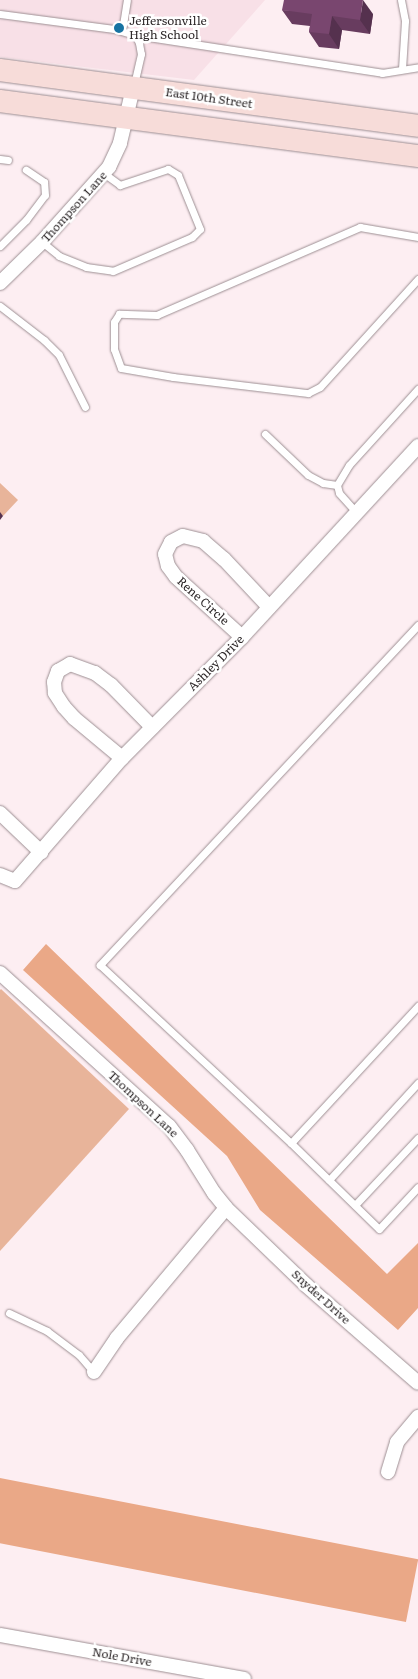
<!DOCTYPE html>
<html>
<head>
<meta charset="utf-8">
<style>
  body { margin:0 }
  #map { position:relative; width:418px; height:1679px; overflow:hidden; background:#fdeef2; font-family:Literata,serif }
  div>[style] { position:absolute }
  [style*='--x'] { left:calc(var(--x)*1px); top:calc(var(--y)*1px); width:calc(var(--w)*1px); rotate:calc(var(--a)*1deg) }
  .built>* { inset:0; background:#f8e0e7 }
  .green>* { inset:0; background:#e8b49a }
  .forest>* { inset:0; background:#eaa887; transform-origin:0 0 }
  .roads { filter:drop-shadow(0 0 1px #9d8f93) drop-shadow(0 0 1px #9d8f93) }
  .service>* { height:7px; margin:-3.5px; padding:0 3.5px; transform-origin:3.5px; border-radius:3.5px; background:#fff }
  .minor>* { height:14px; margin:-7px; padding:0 7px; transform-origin:7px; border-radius:7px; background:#fff }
  .primary>* { height:22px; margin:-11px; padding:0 11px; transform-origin:11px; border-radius:11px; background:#f7dcd9 }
  .wall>* { inset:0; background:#683c5f }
  .shaded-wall>* { inset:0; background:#55314e }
  .building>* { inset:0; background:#79466f }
  .dots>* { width:14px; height:14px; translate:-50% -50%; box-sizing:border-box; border:2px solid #fff; border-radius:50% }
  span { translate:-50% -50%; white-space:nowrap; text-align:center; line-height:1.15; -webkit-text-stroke:5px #fff; paint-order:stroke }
  .poi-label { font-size:12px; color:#2e292a }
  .left { translate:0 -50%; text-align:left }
  .street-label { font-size:12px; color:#2e292a }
</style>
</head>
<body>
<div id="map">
  <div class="built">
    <div style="clip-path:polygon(0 0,265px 0,194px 80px,0 57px)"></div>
  </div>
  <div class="green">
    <div style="clip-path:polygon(0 483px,18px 500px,3px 516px,0 513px)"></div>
    <div style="clip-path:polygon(1px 989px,129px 1109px,0 1251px,0 990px)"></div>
  </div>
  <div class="forest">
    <div style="clip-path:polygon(46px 944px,387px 1274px,418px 1243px,418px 1308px,398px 1330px,260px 1210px,227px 1156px,23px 970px)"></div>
    <div style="left:0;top:1478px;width:426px;height:64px;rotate:11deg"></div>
  </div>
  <div class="roads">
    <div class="service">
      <div style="--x:401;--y:0;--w:21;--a:79"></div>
      <div style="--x:405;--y:21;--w:48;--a:93.6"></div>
      <div style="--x:0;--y:14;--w:115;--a:7.5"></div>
      <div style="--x:114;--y:29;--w:22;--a:16"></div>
      <div style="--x:135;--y:35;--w:9;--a:63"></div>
      <div style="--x:139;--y:43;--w:11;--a:80"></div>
      <div style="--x:141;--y:54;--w:32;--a:103"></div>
      <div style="--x:122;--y:31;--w:31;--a:-81"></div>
      <div style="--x:135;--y:35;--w:250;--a:8.7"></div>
      <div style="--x:382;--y:73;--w:36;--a:-9"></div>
      <div style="--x:0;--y:159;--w:8;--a:7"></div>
      <div style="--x:418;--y:237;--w:59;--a:-170.2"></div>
      <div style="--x:360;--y:227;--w:221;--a:156.6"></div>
      <div style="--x:157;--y:315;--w:38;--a:-178"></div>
      <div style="--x:119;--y:314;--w:9;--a:122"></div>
      <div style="--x:114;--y:322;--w:27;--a:90"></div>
      <div style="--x:114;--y:349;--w:20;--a:70"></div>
      <div style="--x:121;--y:368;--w:53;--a:9.8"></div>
      <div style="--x:173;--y:377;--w:136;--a:6.8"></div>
      <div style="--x:308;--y:393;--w:13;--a:-27"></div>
      <div style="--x:320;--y:387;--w:146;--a:-47.8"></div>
      <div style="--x:42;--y:242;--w:22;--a:39"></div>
      <div style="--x:59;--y:256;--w:29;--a:22"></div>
      <div style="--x:86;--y:267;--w:27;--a:8"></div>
      <div style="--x:113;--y:271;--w:86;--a:-23.3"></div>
      <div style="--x:192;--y:237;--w:11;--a:-45"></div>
      <div style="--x:200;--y:229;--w:58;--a:-112.2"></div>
      <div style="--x:178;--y:175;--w:12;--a:-149"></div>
      <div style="--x:168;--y:169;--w:51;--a:161.6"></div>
      <div style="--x:120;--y:185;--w:19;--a:-144"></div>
      <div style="--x:0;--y:246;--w:37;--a:-45"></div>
      <div style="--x:26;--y:220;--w:31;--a:-53"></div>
      <div style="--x:45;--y:195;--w:13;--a:-94"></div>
      <div style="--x:44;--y:182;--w:22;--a:-146"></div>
      <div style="--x:0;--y:306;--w:56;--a:37.7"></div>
      <div style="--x:44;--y:340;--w:21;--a:45"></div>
      <div style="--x:59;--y:355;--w:58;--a:63.4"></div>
      <div style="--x:265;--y:434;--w:59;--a:43.6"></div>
      <div style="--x:308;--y:475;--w:17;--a:28"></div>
      <div style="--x:323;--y:483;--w:14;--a:8"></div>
      <div style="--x:356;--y:512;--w:25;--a:-132"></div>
      <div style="--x:339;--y:493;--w:8;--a:-104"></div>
      <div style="--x:337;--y:485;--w:23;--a:-59"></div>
      <div style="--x:349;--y:465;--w:103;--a:-47.8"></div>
      <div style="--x:418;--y:625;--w:466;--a:133.1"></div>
      <div style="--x:100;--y:965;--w:261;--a:43"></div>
      <div style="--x:291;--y:1143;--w:187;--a:-47.2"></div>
      <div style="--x:291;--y:1143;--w:123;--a:44.3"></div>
      <div style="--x:379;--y:1229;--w:57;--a:-47.1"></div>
      <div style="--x:329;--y:1180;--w:132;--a:-47.5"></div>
      <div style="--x:355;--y:1205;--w:92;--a:-46.8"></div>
      <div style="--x:9;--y:1313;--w:42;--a:25.3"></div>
      <div style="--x:47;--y:1331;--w:40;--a:37"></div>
      <div style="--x:79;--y:1355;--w:23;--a:49"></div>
    </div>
    <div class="minor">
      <div style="--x:0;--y:283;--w:59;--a:-44.3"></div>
      <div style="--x:42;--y:242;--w:101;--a:-48.2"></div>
      <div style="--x:109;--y:167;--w:26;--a:-65"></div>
      <div style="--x:120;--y:143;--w:57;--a:-76.7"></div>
      <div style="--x:242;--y:637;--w:89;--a:-137.7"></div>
      <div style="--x:176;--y:577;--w:14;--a:-126"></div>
      <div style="--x:168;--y:566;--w:12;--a:-104"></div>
      <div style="--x:165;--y:554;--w:13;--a:-63"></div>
      <div style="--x:171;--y:542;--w:13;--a:-27"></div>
      <div style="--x:183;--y:536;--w:21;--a:14"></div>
      <div style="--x:203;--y:541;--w:28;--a:41"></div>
      <div style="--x:224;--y:559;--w:66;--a:46.8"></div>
      <div style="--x:122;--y:758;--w:62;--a:-140.2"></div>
      <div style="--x:74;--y:718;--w:15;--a:-132"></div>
      <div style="--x:64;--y:707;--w:17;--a:-123"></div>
      <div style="--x:55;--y:693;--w:11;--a:-95"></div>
      <div style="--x:54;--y:682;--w:12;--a:-70"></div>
      <div style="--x:58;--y:671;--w:14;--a:-30"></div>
      <div style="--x:70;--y:664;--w:27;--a:20"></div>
      <div style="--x:95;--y:673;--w:20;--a:37"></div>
      <div style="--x:111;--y:685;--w:59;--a:45.7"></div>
      <div style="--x:0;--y:813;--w:57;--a:43.6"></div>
      <div style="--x:0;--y:875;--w:16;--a:22"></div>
      <div style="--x:15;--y:881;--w:163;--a:-49"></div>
      <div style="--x:122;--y:758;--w:170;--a:-45.2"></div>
      <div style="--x:242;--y:637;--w:260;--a:-47.3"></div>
      <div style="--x:0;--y:973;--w:228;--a:42.2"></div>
      <div style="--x:169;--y:1126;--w:30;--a:53"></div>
      <div style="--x:187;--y:1150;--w:51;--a:57.9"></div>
      <div style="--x:214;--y:1193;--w:19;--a:51"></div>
      <div style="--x:226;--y:1208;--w:170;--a:130"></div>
      <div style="--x:117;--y:1338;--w:41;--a:124.1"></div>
      <div style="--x:226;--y:1208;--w:112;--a:43.9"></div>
      <div style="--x:307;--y:1286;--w:147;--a:41.1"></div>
      <div style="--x:388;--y:1472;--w:31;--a:-73"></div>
      <div style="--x:397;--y:1442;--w:33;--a:-50"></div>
      <div style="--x:0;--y:1635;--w:248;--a:10.2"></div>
    </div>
    <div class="primary">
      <div style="--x:0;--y:70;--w:422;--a:7.6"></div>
      <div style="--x:0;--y:101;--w:422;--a:7.5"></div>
    </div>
  </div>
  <div class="wall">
    <div style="clip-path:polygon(282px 10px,373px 14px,370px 34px,342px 30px,339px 49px,319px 47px,309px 32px,310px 26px,292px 24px)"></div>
  </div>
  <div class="shaded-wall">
    <div style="clip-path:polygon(363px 0,373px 14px,370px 34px,360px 20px)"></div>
    <div style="clip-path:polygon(332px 16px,342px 30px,339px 49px,329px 34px)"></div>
    <div style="clip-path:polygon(0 512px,3px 516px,0 520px)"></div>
  </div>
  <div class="building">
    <div style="clip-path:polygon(284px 0,363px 0,360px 20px,332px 16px,329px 34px,309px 32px,312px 14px,282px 10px)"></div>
  </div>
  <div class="dots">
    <div style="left:119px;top:28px;background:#1773a2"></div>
  </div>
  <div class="poi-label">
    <span class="left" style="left:129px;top:28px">Jeffersonville<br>High School</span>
  </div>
  <div class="street-label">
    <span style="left:209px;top:98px;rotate:8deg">East 10th Street</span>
    <span style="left:74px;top:207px;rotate:-48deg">Thompson Lane</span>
    <span style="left:203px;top:601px;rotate:42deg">Rene Circle</span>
    <span style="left:216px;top:663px;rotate:-45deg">Ashley Drive</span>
    <span style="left:143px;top:1104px;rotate:43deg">Thompson Lane</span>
    <span style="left:321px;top:1297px;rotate:42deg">Snyder Drive</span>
    <span style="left:122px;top:1657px;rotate:10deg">Nole Drive</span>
  </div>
</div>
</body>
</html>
